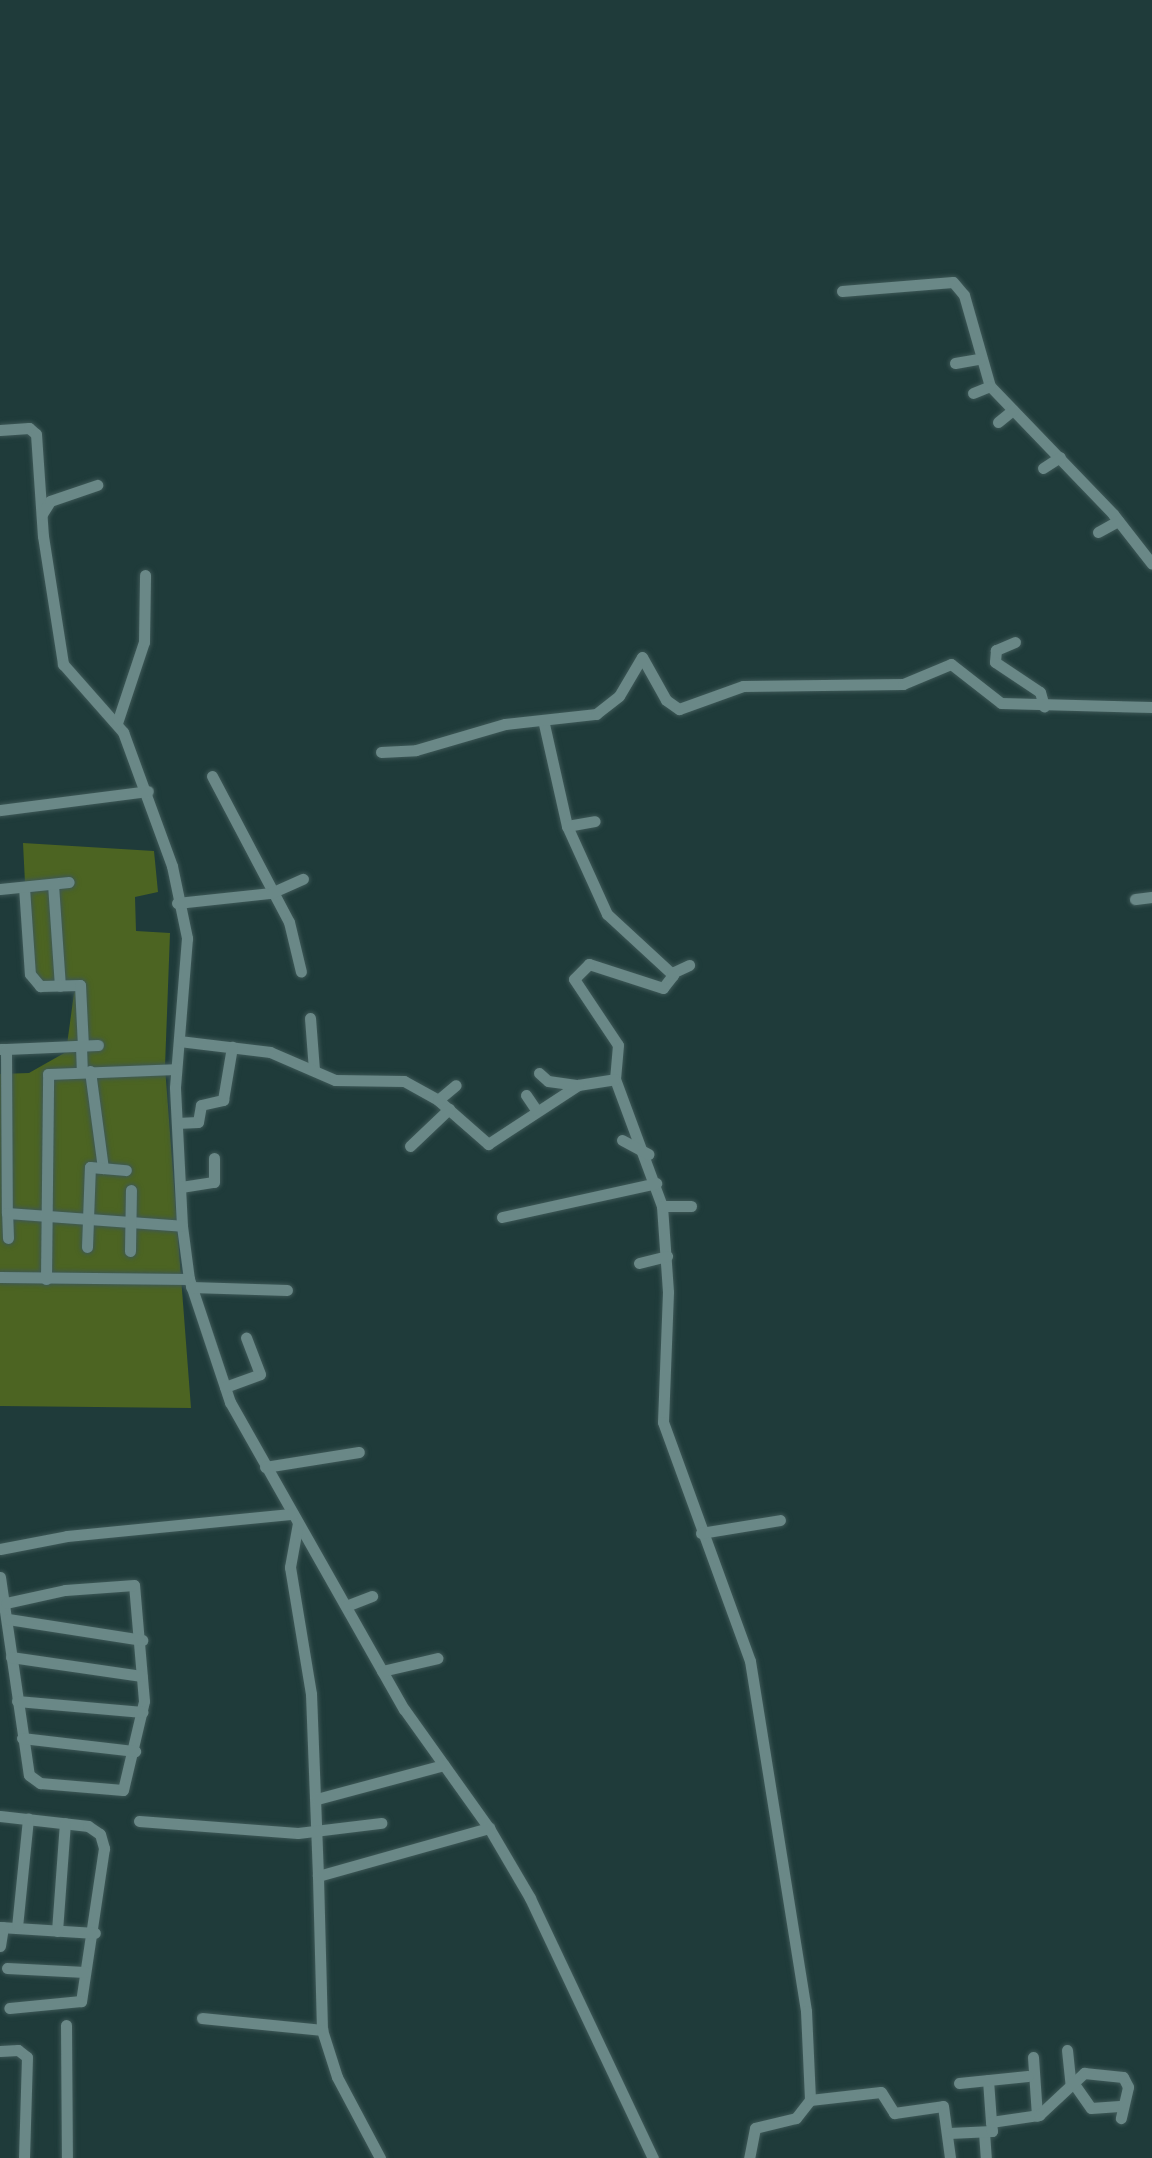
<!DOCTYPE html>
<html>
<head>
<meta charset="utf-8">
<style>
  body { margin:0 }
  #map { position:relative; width:1152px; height:2158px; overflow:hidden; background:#1f3b3a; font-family:Commissioner,sans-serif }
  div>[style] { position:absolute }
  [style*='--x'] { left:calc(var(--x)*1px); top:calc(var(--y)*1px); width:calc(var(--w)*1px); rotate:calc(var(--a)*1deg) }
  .green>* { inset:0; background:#4c6422 }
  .roads { filter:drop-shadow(0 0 2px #3e5857) drop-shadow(0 0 2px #3e5857) }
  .minor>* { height:11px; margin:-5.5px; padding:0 5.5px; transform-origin:5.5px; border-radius:5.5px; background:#6a8887 }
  span { translate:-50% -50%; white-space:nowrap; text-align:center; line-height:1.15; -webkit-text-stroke:7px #131f1f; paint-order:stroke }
</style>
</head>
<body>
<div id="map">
  <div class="green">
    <div style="clip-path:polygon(23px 843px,154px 851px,158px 892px,135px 897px,136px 931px,170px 933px,165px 1067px,191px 1408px,0 1406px,0 1074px,29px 1073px,66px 1052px,75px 986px,30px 983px)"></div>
  </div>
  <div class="roads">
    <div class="minor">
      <div style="--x:842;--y:291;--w:111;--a:-4.6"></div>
      <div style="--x:953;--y:282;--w:17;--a:50"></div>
      <div style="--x:964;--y:295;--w:95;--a:74.1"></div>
      <div style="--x:990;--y:386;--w:178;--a:46.1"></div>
      <div style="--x:1113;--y:514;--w:63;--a:52"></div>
      <div style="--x:955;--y:363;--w:27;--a:-10"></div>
      <div style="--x:973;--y:393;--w:18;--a:-22"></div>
      <div style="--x:998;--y:422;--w:19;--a:-39"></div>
      <div style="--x:0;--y:430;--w:29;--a:-4"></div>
      <div style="--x:29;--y:428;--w:9;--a:41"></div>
      <div style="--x:36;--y:434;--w:102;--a:86.1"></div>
      <div style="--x:43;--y:536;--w:130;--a:81.1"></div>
      <div style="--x:63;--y:664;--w:91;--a:48.6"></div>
      <div style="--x:123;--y:732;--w:143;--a:69.9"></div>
      <div style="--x:172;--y:866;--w:74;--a:78.2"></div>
      <div style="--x:187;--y:938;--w:150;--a:94.6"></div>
      <div style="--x:175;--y:1088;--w:138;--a:87.1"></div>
      <div style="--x:182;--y:1226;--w:53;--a:82.5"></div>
      <div style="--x:189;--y:1279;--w:130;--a:71.6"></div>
      <div style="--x:230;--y:1402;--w:353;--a:60.5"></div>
      <div style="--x:404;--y:1709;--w:146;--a:54.5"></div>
      <div style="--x:489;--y:1828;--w:81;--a:59.6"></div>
      <div style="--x:530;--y:1898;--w:288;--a:64.7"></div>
      <div style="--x:1043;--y:468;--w:20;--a:-33"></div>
      <div style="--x:42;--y:514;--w:15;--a:-58"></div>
      <div style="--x:50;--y:501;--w:50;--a:-18.8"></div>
      <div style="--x:1098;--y:532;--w:23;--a:-29"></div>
      <div style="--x:1015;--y:642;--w:21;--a:157"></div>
      <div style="--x:996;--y:650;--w:12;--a:95"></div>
      <div style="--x:995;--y:662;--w:54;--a:33.7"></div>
      <div style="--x:1040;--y:692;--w:15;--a:74"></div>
      <div style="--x:117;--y:723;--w:85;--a:-71.6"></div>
      <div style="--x:144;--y:642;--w:67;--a:-89.1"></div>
      <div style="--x:544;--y:724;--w:105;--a:77.3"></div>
      <div style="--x:567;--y:826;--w:97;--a:65.6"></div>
      <div style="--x:607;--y:914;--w:90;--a:42.7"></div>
      <div style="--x:673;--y:975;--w:16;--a:128"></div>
      <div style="--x:663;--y:988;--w:78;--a:-162"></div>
      <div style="--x:589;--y:964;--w:21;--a:135"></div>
      <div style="--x:574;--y:979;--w:79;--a:56.3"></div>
      <div style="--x:618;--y:1045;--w:34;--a:95"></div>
      <div style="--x:615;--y:1079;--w:135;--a:69.7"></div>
      <div style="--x:662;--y:1206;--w:86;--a:86"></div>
      <div style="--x:668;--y:1292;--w:130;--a:92.2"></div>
      <div style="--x:663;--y:1422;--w:254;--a:70"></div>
      <div style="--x:750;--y:1661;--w:354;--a:80.9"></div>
      <div style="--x:806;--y:2011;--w:89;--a:87.4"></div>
      <div style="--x:810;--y:2100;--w:23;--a:128"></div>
      <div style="--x:796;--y:2118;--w:42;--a:166.3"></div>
      <div style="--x:755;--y:2128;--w:31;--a:101"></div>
      <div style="--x:381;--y:752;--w:35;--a:-3"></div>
      <div style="--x:416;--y:750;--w:93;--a:-16.3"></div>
      <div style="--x:505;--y:724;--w:92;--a:-6.3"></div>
      <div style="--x:596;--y:714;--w:29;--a:-38"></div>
      <div style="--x:619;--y:696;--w:45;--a:-59.5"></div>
      <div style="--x:642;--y:657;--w:49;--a:60.8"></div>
      <div style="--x:666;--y:700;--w:16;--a:35"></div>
      <div style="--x:679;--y:709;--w:68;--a:-19.8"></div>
      <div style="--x:743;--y:686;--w:160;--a:-0.7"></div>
      <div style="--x:903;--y:684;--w:52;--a:-22.6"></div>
      <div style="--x:951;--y:664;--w:63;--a:38"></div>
      <div style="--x:1001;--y:703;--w:151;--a:1.5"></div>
      <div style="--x:212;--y:776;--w:165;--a:62.2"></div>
      <div style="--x:289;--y:922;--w:51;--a:76.5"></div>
      <div style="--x:0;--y:810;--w:149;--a:-7.3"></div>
      <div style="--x:567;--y:826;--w:28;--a:-10"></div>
      <div style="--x:53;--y:884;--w:102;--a:86.1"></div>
      <div style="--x:24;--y:887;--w:87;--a:86.1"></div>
      <div style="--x:30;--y:974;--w:16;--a:50"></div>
      <div style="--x:40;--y:986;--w:40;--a:-1.4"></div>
      <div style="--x:80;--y:985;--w:61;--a:87.2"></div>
      <div style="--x:0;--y:889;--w:69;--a:-5.8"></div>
      <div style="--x:1135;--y:899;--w:17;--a:-7"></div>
      <div style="--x:177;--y:903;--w:95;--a:-6.1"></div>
      <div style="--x:271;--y:893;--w:35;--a:-24"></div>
      <div style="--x:672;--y:973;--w:19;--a:-25"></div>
      <div style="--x:310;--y:1018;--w:52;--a:85.6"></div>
      <div style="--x:179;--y:1041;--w:92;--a:6.9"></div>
      <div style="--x:270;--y:1052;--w:71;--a:23.3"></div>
      <div style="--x:335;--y:1080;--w:69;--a:0.8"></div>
      <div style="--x:404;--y:1081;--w:39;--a:29"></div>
      <div style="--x:438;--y:1100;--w:67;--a:41.3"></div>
      <div style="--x:488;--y:1144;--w:108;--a:-33.2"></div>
      <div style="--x:578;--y:1085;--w:37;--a:-9"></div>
      <div style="--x:81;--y:1046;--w:25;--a:88"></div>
      <div style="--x:0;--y:1049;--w:6;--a:0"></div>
      <div style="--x:6;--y:1049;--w:164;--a:89.7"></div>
      <div style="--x:6;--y:1049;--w:92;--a:-2.5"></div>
      <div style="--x:90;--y:1071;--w:98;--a:82.4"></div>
      <div style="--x:539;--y:1073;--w:12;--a:42"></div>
      <div style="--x:548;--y:1081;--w:30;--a:8"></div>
      <div style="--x:526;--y:1095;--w:18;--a:56"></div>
      <div style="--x:438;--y:1100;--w:23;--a:-40"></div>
      <div style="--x:177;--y:1123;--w:21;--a:-3"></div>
      <div style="--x:198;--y:1122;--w:17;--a:-80"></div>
      <div style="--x:201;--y:1105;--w:23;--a:-13"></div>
      <div style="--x:223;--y:1100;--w:54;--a:-80.4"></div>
      <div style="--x:622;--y:1140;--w:30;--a:28"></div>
      <div style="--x:410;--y:1146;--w:54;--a:-43.5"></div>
      <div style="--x:181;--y:1187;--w:33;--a:-9"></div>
      <div style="--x:214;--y:1182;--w:24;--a:-90"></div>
      <div style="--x:662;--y:1206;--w:29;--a:0"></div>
      <div style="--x:502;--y:1217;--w:158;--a:-12.4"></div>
      <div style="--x:8;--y:1238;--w:25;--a:-92"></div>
      <div style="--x:7;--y:1213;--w:175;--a:4.2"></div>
      <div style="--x:87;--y:1247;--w:80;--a:-87.9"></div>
      <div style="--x:90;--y:1167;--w:36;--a:5"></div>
      <div style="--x:130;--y:1251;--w:61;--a:-89.1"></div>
      <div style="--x:639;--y:1263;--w:29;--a:-14"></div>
      <div style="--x:0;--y:1277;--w:189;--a:0.6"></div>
      <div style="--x:46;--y:1279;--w:205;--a:-89.4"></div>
      <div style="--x:48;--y:1074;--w:128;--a:-2.2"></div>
      <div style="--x:191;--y:1287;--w:96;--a:1.8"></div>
      <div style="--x:225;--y:1387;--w:37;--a:-20"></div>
      <div style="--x:260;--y:1374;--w:39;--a:-111"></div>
      <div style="--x:265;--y:1467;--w:95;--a:-9.1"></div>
      <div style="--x:298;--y:1523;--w:45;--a:100.3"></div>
      <div style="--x:290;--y:1567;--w:129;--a:80.6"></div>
      <div style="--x:311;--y:1694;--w:182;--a:87.8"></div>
      <div style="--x:701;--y:1533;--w:80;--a:-9.3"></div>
      <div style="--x:0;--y:1549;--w:68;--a:-11"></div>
      <div style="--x:67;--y:1536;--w:227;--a:-5.6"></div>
      <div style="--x:0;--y:1577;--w:200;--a:81.7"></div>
      <div style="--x:29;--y:1775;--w:14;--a:36"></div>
      <div style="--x:40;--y:1783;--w:83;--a:4.8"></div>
      <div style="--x:123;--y:1790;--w:91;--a:-76.7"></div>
      <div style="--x:144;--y:1701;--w:116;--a:-94.9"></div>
      <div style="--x:134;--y:1585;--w:69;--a:175.9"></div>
      <div style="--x:65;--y:1590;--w:60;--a:167.6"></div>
      <div style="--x:346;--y:1606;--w:28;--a:-21"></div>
      <div style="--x:8;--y:1619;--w:136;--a:8.9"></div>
      <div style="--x:11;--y:1657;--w:132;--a:8.3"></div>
      <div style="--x:382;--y:1671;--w:57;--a:-13.1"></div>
      <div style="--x:17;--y:1701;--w:126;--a:5"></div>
      <div style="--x:22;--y:1738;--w:114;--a:6.6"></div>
      <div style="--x:317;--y:1799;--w:131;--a:-15"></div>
      <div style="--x:0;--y:1816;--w:89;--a:6.5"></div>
      <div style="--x:88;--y:1826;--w:14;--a:34"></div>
      <div style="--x:100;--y:1834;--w:15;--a:74"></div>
      <div style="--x:104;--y:1848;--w:155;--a:98.5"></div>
      <div style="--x:81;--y:2001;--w:72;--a:174.4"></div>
      <div style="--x:139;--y:1821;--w:159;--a:4.3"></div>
      <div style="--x:298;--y:1833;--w:84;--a:-6.9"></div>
      <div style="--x:0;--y:1927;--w:95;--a:3.6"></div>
      <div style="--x:17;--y:1927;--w:109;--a:-84.2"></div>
      <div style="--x:57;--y:1931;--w:108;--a:-85.8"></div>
      <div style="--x:0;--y:1946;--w:19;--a:-81"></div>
      <div style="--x:7;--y:1968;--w:78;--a:2.9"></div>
      <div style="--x:202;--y:2018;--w:121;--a:5.7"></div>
      <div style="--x:322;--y:2030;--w:154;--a:-91.5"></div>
      <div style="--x:318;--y:1876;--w:178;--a:-15.7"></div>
      <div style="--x:66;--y:2025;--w:133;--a:89.6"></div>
      <div style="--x:322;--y:2030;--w:49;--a:72.3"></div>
      <div style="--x:337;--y:2077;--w:92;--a:62"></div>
      <div style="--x:1067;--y:2050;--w:36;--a:84"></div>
      <div style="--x:0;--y:2051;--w:18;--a:-3"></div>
      <div style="--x:18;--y:2050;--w:11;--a:38"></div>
      <div style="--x:27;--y:2057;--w:101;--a:91.7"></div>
      <div style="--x:1033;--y:2057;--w:59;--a:86.1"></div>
      <div style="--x:988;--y:2080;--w:42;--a:85.9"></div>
      <div style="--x:959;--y:2083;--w:69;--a:-5.8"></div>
      <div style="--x:1074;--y:2084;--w:29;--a:55"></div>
      <div style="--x:1091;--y:2108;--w:32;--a:-4"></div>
      <div style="--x:810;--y:2100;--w:71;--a:-6.4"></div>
      <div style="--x:881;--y:2092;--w:25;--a:58"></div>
      <div style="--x:894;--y:2113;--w:49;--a:-8.1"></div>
      <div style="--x:943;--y:2106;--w:52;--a:82.3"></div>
      <div style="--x:984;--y:2132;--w:26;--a:86"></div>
      <div style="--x:949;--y:2133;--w:43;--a:-2.7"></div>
      <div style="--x:992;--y:2131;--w:9;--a:-96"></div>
      <div style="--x:991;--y:2122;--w:49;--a:-8.3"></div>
      <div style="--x:1039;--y:2115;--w:62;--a:-43"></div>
      <div style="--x:1084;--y:2073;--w:39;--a:6"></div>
      <div style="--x:1123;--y:2077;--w:11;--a:63"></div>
      <div style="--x:1128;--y:2087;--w:32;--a:103"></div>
    </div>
  </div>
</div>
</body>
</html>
